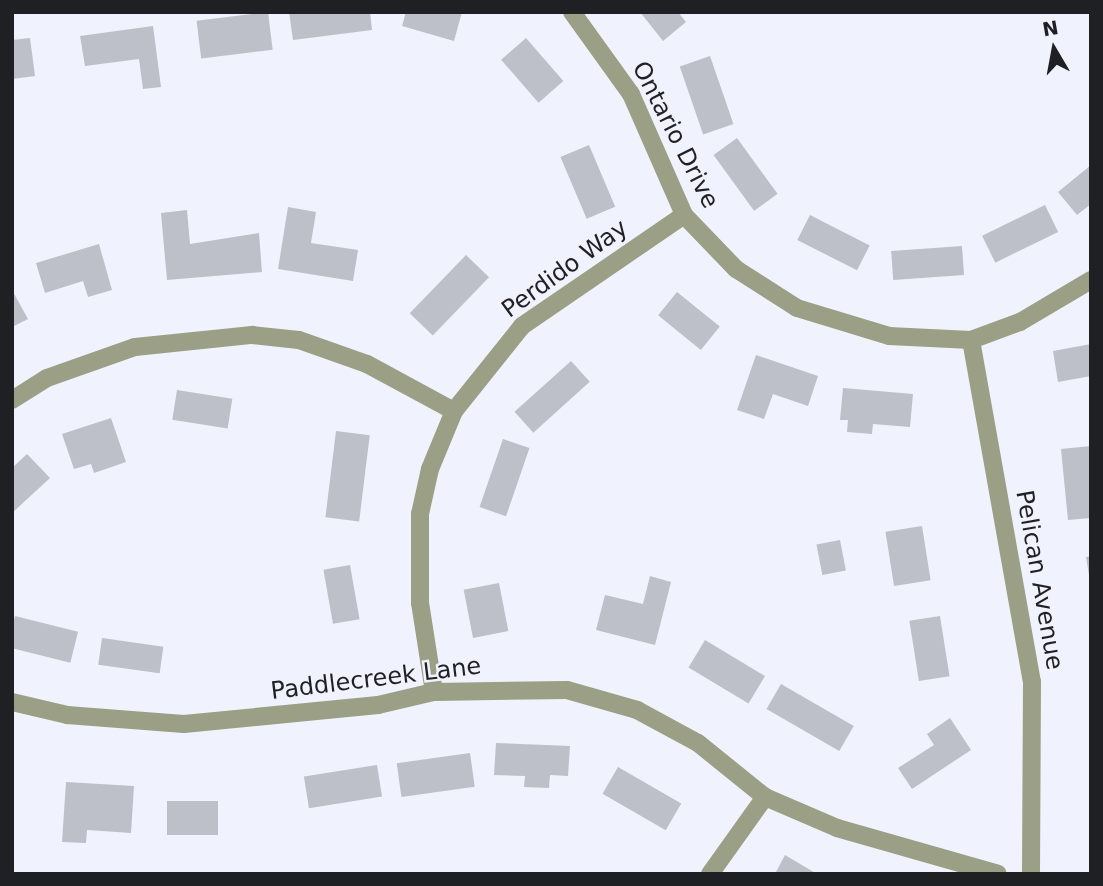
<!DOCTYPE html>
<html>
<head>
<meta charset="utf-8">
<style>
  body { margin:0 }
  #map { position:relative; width:1103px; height:886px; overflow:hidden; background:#f0f2fd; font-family:"DejaVu Sans",sans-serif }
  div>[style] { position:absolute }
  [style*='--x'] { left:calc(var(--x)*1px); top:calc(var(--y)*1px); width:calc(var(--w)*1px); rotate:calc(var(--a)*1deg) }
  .building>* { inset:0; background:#bdbfc9; transform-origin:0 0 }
  .street>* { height:18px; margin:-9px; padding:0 9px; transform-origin:9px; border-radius:9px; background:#9a9f85 }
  span { translate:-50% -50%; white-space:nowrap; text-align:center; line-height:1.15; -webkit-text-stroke:5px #f0f2fd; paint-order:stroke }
  .street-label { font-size:24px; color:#1f2024 }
  .frame { position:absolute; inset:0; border:14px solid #1f2024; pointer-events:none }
  .north { position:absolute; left:1019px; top:14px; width:70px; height:70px; -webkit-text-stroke:5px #f0f2fd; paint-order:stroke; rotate:350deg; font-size:19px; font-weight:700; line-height:28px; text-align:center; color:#1f2024 }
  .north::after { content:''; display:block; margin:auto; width:24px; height:32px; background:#1f2024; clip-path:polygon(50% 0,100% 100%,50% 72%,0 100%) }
</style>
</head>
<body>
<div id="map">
  <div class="building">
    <div style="left:268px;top:12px;width:38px;height:72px;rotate:83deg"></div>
    <div style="clip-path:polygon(289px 12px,370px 12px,372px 30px,293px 40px)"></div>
    <div style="clip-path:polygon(406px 12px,462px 12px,454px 41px,402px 26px)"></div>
    <div style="clip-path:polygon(640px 12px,678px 12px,686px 22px,663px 41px)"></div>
    <div style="clip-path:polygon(153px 26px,161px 87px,143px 89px,139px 59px,85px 66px,80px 36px)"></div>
    <div style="clip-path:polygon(30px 38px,35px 76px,12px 79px,12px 40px)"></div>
    <div style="left:526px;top:38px;width:57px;height:33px;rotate:49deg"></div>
    <div style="left:710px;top:56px;width:72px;height:32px;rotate:71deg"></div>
    <div style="left:737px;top:138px;width:69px;height:29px;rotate:54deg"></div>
    <div style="left:589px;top:145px;width:67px;height:31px;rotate:67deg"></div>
    <div style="clip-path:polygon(1091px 165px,1091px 204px,1077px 215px,1058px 192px)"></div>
    <div style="left:1045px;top:205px;width:30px;height:70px;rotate:64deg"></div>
    <div style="clip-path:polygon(288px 207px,316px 212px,311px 243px,358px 250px,353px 281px,278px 269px)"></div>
    <div style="clip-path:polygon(187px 210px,190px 244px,259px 233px,262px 272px,167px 280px,161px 213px)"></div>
    <div style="left:810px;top:215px;width:67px;height:28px;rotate:27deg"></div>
    <div style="clip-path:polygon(99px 244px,112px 290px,88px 297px,83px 281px,45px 293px,36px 263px)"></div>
    <div style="left:962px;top:246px;width:29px;height:71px;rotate:86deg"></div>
    <div style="left:466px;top:255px;width:32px;height:81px;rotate:44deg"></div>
    <div style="clip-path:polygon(12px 290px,28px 319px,12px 327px)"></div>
    <div style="left:677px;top:292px;width:55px;height:30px;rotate:39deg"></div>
    <div style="clip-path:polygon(1091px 344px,1091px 376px,1058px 382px,1053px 351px)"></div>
    <div style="clip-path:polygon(756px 355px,818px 376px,808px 406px,773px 394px,764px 419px,737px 410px)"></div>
    <div style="left:571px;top:361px;width:28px;height:76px;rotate:48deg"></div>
    <div style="clip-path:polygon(843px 388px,913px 394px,910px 427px,873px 424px,872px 434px,847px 432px,848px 420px,840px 420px)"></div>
    <div style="left:177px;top:390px;width:56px;height:30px;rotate:9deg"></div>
    <div style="clip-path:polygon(111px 418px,126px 462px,94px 473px,91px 464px,74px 469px,62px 434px)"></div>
    <div style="left:336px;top:431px;width:34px;height:87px;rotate:7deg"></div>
    <div style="left:503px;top:439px;width:28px;height:72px;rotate:19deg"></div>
    <div style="clip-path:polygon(1091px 446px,1091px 518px,1068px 520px,1061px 449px)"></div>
    <div style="clip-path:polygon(27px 454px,50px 478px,12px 513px,12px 468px)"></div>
    <div style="left:922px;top:526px;width:55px;height:37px;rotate:81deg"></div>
    <div style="left:840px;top:540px;width:31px;height:24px;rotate:79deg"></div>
    <div style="clip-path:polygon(1091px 556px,1091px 575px,1089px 575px,1086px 557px)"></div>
    <div style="left:350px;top:565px;width:55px;height:27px;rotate:80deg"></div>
    <div style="clip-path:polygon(650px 576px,671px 582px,655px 645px,596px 630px,605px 595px,643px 604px)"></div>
    <div style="left:499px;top:583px;width:49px;height:36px;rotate:79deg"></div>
    <div style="left:15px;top:616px;width:65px;height:32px;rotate:14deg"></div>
    <div style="left:940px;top:616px;width:61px;height:31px;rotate:81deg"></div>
    <div style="left:102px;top:638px;width:62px;height:27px;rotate:8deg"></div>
    <div style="left:705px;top:640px;width:70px;height:32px;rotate:31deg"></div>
    <div style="left:781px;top:684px;width:84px;height:29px;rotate:30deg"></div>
    <div style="clip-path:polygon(950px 718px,971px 750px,912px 789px,898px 768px,934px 745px,927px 734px)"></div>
    <div style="clip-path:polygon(496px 743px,570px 746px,568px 776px,550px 775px,549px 788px,524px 787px,525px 776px,494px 775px)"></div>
    <div style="left:470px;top:753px;width:34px;height:74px;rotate:82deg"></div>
    <div style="left:377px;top:765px;width:32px;height:74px;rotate:81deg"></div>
    <div style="left:618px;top:767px;width:73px;height:31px;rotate:30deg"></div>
    <div style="clip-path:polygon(66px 782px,134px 786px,131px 833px,87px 830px,86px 843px,62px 842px)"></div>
    <div style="left:218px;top:801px;width:34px;height:51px;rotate:90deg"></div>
    <div style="clip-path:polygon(785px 855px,817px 874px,775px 874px)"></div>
  </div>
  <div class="street">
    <div style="--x:572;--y:12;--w:101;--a:54.3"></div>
    <div style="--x:631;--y:94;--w:132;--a:66.3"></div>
    <div style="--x:684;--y:215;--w:75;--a:46.1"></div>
    <div style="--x:736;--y:269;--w:72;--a:32.6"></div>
    <div style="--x:797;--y:308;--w:96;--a:16.9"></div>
    <div style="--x:889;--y:336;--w:82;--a:2.8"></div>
    <div style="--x:971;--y:340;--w:52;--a:-20.2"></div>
    <div style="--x:1020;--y:322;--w:82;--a:-30.6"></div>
    <div style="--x:971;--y:340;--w:347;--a:79.9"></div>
    <div style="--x:1032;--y:682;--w:192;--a:90.3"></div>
    <div style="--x:12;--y:400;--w:41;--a:-32.2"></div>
    <div style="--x:47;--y:378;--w:93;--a:-19.4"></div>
    <div style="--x:135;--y:347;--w:118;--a:-5.9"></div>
    <div style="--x:252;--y:335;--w:47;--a:6.1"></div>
    <div style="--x:299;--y:340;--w:72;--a:19.4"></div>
    <div style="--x:367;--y:364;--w:99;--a:28.4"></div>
    <div style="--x:434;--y:692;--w:90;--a:-98.9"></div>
    <div style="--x:420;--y:603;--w:89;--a:-90"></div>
    <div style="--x:420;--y:514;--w:46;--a:-77.5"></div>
    <div style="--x:430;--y:469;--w:63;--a:-67.5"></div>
    <div style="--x:454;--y:411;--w:109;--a:-51.3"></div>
    <div style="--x:522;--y:326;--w:196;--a:-34.4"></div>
    <div style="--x:12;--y:702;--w:57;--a:13.3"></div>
    <div style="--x:67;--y:715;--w:117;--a:4.4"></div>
    <div style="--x:184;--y:724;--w:195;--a:-5.6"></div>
    <div style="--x:378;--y:705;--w:57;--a:-13.1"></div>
    <div style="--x:434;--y:692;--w:133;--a:-0.9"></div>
    <div style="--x:567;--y:690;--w:73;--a:15.9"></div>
    <div style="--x:637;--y:710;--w:69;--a:28.4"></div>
    <div style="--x:698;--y:743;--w:86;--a:38.9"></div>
    <div style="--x:765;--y:797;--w:78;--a:23.3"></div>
    <div style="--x:837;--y:828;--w:167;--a:15.9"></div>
    <div style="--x:710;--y:874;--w:95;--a:-54.5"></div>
  </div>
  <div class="street-label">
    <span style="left:675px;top:135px;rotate:63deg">Ontario Drive</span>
    <span style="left:565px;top:269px;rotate:-36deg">Perdido Way</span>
    <span style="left:1039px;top:580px;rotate:80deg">Pelican Avenue</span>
    <span style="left:376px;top:679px;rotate:-7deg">Paddlecreek Lane</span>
  </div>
  <div class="frame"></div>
  <div class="north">N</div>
</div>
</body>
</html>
